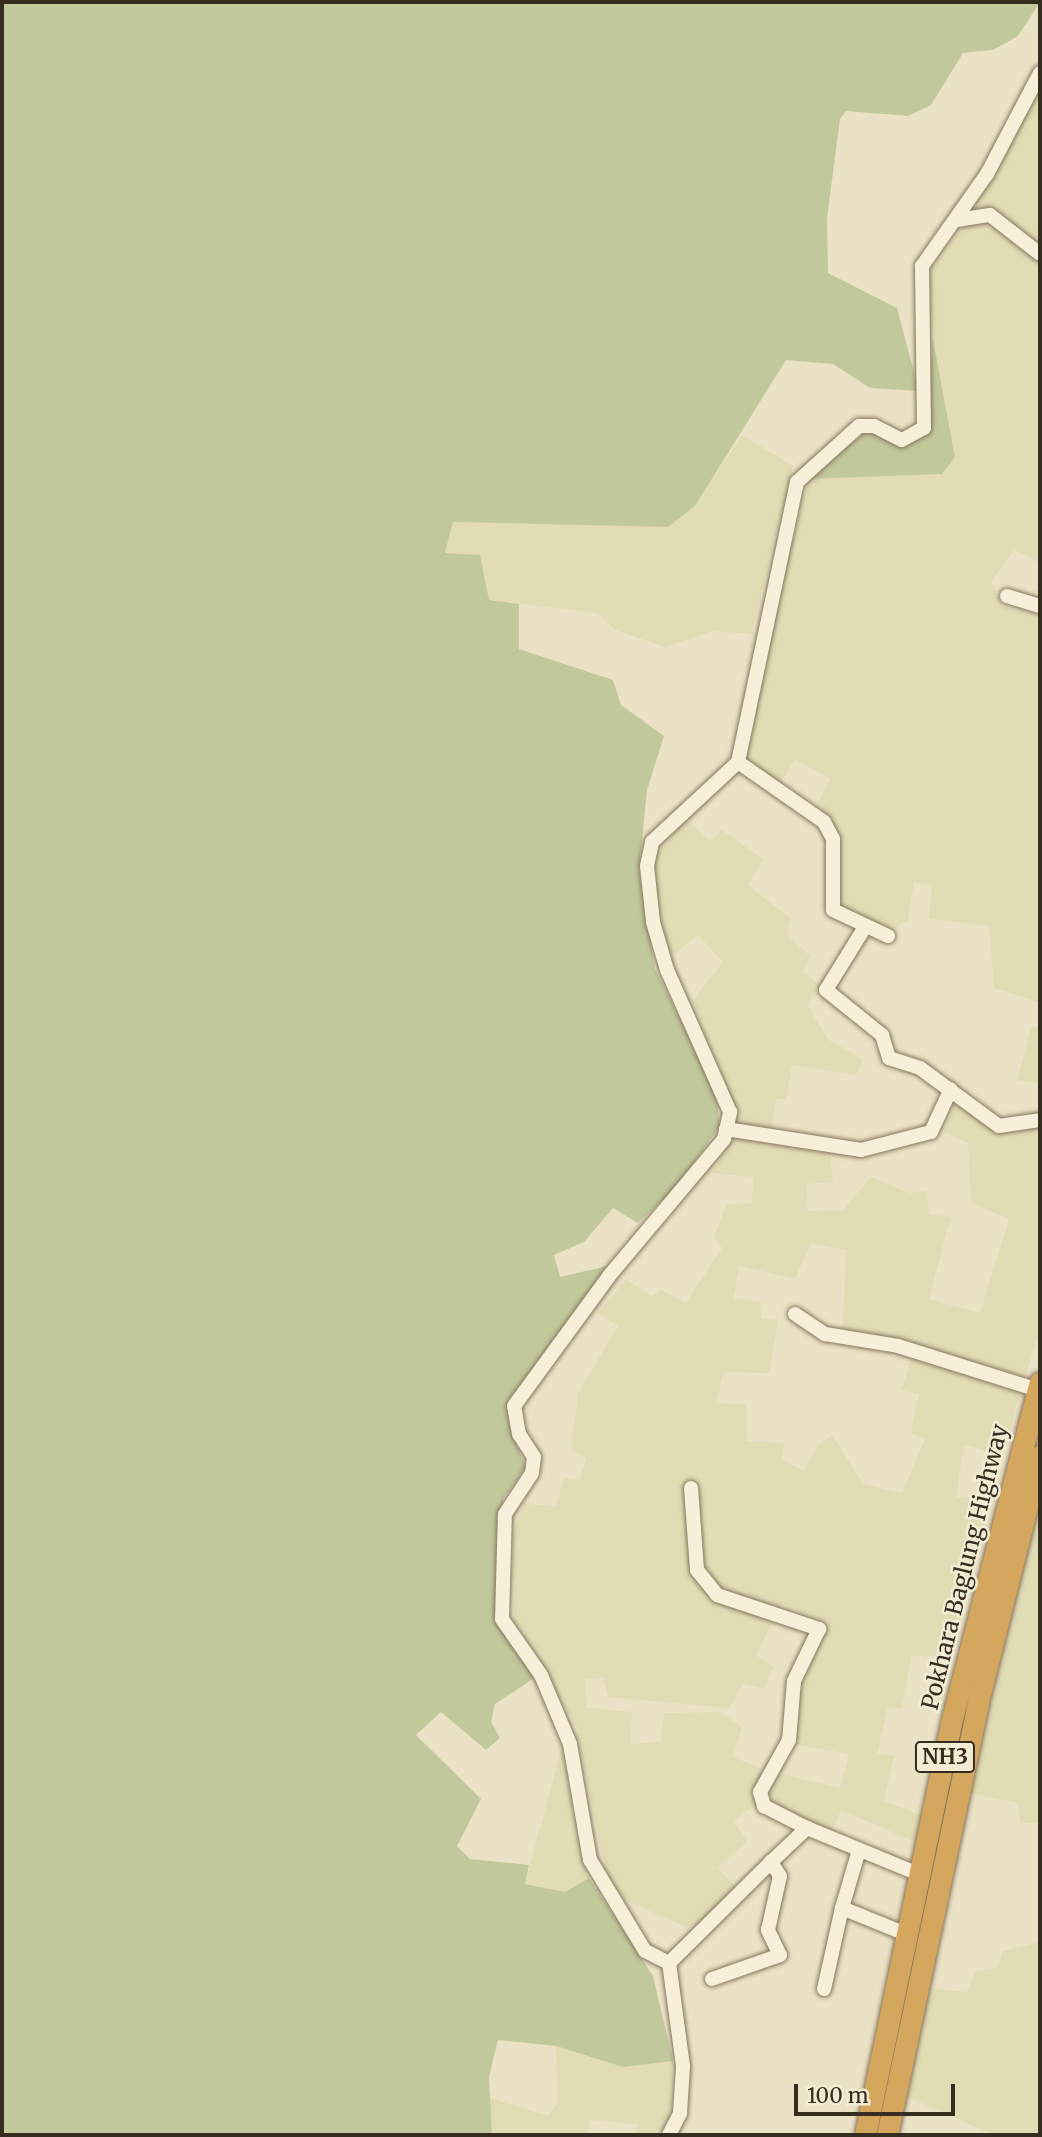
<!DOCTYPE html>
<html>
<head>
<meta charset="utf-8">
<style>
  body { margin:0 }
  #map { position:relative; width:1042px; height:2137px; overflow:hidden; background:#ebe2c6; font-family:Merriweather,serif }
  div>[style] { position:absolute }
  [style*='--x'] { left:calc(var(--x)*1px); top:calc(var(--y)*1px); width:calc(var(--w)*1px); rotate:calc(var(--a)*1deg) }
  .farmland>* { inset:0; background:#e1dcb4 }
  .green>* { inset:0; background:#c1c99b }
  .roads { filter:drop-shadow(0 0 2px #86755d) drop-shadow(0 0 2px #86755d) }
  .minor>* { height:14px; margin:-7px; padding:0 7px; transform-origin:7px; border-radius:7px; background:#f7efd9 }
  .highway>* { height:21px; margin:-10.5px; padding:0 10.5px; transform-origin:10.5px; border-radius:10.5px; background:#d5a65d }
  span { translate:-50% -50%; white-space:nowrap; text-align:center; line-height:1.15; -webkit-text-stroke:5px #f3ecd5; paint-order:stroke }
  .shield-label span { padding:2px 5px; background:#f3ecd5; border:2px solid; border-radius:5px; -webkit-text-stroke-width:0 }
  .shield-label { font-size:21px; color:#372c20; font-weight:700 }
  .street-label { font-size:23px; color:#372c20 }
  .frame { position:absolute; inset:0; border:4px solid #372c20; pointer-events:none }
  .scale { position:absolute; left:794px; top:2084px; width:161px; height:32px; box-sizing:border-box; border:4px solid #372c20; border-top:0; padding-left:9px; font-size:21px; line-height:24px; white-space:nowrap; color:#372c20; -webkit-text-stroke:5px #f3ecd5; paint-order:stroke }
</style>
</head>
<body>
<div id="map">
  <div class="farmland">
    <div style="clip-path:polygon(1040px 81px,1040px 249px,988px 211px,966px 215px)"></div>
    <div style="clip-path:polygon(982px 221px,1040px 261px,1040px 563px,1015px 550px,991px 581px,1002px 606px,1040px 614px,1040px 1003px,994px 988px,989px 926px,929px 919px,932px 885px,914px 882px,908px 920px,886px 934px,840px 909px,839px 844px,832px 821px,815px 810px,830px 778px,795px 760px,779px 784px,747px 764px,769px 628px,809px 479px,942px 474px,955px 457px,933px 340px,929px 272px,963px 227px)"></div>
    <div style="clip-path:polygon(742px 435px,793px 466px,751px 634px,713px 631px,665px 647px,615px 630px,597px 613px,489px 600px,445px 553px,453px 522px,668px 527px,695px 506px)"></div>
    <div style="clip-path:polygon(686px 819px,710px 841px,722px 830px,763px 859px,748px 885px,791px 919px,786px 934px,810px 956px,803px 972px,820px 985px,807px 1005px,829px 1040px,863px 1059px,856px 1075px,792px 1065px,786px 1099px,776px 1099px,771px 1133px,733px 1126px,731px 1102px,692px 1001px,723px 962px,698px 935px,668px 959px,654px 907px,652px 861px)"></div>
    <div style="clip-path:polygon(1031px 1027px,1040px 1027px,1040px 1083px,1017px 1081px)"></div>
    <div style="clip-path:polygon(956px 1100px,996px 1128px,1040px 1125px,1040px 1331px,1024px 1380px,843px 1330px,846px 1250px,811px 1243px,795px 1279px,740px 1266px,733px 1298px,761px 1302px,761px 1318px,778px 1320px,769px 1373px,724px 1372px,716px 1403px,746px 1404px,747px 1441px,784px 1443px,782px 1459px,804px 1471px,818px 1445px,832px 1435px,863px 1484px,902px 1493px,925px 1439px,911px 1433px,919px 1394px,901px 1390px,913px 1355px,1021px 1390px,1003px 1455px,964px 1445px,956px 1497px,992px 1499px,952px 1657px,911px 1656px,902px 1709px,888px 1707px,877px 1753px,894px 1756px,884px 1801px,921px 1815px,915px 1842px,841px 1810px,832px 1832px,777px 1812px,768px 1792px,776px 1773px,840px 1788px,849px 1754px,794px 1744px,803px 1668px,827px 1624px,782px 1604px,756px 1655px,773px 1667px,764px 1689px,743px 1684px,729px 1708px,608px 1697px,603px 1678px,585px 1679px,587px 1708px,632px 1712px,631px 1744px,661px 1742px,664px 1713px,720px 1712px,742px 1727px,733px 1757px,763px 1769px,757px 1803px,734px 1821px,747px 1841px,717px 1868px,738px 1888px,713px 1917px,686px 1927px,627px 1901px,607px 1877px,576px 1727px,514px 1619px,513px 1532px,525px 1504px,556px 1506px,564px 1478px,580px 1480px,586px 1458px,571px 1450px,578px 1394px,618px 1326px,598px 1313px,626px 1279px,651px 1296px,661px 1290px,686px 1303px,722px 1248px,714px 1237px,726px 1205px,752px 1203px,753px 1177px,712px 1173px,734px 1136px,830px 1152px,833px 1182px,806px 1184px,808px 1211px,843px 1210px,871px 1177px,909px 1193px,927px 1191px,929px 1214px,951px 1217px,929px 1299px,980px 1313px,1009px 1219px,971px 1203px,968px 1143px,944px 1132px)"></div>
    <div style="clip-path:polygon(1040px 1498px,1040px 1823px,1020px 1823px,1018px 1803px,969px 1793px)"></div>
    <div style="clip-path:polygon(562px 1746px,575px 1832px,589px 1878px,565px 1892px,525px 1884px)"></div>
    <div style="clip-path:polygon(1040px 1942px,1040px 2135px,993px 2135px,906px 2096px,928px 1988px,967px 1992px,975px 1972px,997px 1968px,1003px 1951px)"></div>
    <div style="clip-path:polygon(556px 2046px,623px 2067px,673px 2061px,670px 2114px,659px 2135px,636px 2135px,637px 2124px,589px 2120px,588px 2135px,492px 2135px,490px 2098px,548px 2116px,558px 2102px)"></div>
  </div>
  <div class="green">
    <div style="clip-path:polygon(2px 2px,1040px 2px,1018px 36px,993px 50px,963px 53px,931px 105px,908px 116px,846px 111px,840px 119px,827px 218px,828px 273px,897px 308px,919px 391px,870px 388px,833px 364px,786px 360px,695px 506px,668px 527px,453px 522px,445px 553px,480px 555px,489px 600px,519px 604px,519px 649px,613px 680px,621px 705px,664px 736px,647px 790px,639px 870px,655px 969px,715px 1089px,720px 1126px,677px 1186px,638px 1223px,613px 1208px,584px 1242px,554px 1255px,560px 1277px,607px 1266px,508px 1402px,509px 1425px,526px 1467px,503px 1499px,498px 1603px,536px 1677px,495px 1704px,491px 1722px,500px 1738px,486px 1750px,441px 1712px,416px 1735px,481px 1799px,457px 1846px,470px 1859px,529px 1865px,525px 1884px,565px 1892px,589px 1878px,653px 1976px,673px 2061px,623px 2067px,556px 2046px,498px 2040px,489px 2077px,492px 2135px,2px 2135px)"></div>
    <div style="clip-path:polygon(933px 340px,955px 457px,942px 474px,809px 479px,863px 434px,925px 433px)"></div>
  </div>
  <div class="roads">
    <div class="minor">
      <div style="--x:957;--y:220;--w:33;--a:-9"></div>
      <div style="--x:990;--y:215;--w:63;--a:38"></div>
      <div style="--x:1007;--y:596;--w:34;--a:17"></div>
      <div style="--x:738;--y:762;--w:105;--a:34.9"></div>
      <div style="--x:824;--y:822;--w:19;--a:62"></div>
      <div style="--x:833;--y:839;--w:71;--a:90"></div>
      <div style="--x:833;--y:910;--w:61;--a:25.3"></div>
      <div style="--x:865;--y:927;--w:74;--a:121.8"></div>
      <div style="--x:826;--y:990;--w:72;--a:38.8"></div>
      <div style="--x:882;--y:1035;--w:24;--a:73"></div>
      <div style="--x:889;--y:1058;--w:33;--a:18"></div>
      <div style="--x:920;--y:1068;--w:98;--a:36.3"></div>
      <div style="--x:999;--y:1126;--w:41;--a:-8.3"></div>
      <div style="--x:726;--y:1129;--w:137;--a:8.8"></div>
      <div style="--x:861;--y:1150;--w:72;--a:-14.4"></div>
      <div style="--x:931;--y:1132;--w:47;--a:-65.1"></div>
      <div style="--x:795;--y:1314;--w:36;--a:34"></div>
      <div style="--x:825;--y:1334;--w:74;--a:9.3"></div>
      <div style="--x:898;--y:1346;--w:147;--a:17.4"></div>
      <div style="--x:691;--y:1488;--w:82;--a:85.8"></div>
      <div style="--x:697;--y:1570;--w:32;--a:51"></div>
      <div style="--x:717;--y:1595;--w:108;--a:18.4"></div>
      <div style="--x:819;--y:1629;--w:58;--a:115.7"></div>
      <div style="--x:794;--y:1681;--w:59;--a:94.8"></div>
      <div style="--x:789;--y:1740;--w:60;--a:119.1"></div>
      <div style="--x:760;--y:1792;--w:15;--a:74"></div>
      <div style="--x:764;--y:1806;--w:48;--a:27.1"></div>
      <div style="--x:842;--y:1908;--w:60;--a:-73.7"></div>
      <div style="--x:669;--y:1963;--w:27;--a:-153"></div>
      <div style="--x:645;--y:1951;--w:106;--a:-121.1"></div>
      <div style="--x:590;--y:1860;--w:118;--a:-99.8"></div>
      <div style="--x:570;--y:1744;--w:75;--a:-112.8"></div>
      <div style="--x:541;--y:1675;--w:68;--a:-124.9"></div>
      <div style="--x:502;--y:1619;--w:105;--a:-88.4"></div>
      <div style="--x:505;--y:1514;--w:49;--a:-56.6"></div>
      <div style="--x:532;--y:1473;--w:16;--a:-83"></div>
      <div style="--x:534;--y:1457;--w:27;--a:-123"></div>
      <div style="--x:519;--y:1434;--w:28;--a:-100"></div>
      <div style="--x:514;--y:1406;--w:161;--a:-53.8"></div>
      <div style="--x:609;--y:1276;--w:179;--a:-50"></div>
      <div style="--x:724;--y:1139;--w:28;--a:-77"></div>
      <div style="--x:730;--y:1112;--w:155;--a:-113.9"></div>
      <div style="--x:667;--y:970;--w:50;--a:-106.3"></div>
      <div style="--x:653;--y:922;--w:56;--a:-96.1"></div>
      <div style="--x:647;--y:866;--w:25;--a:-78"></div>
      <div style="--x:652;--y:842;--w:117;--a:-42.9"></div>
      <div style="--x:738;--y:762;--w:286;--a:-78.1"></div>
      <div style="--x:797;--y:482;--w:84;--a:-42.1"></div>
      <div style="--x:859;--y:426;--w:15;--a:0"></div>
      <div style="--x:874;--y:426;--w:31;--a:27"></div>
      <div style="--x:902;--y:440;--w:25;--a:-29"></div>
      <div style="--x:924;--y:428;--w:162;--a:-90.7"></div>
      <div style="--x:922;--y:266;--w:113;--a:-54.8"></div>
      <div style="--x:987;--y:174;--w:114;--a:-62.3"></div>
      <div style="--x:712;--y:1979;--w:72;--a:-19.4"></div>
      <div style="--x:780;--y:1955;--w:28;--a:-116"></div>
      <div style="--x:768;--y:1930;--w:55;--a:-77.5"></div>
      <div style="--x:780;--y:1876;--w:17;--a:-123"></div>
      <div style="--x:771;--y:1862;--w:50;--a:-43.4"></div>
      <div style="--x:807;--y:1828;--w:123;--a:22.4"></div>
      <div style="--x:824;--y:1989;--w:83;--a:-77.5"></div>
      <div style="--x:842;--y:1908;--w:71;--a:22.2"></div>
      <div style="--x:669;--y:2135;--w:25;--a:-63"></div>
      <div style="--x:680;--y:2113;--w:47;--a:-86.3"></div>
      <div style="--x:683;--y:2066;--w:104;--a:-97.7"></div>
      <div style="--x:669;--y:1963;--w:144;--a:-44.7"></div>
    </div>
    <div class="highway">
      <div style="--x:865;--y:2135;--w:421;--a:-78.2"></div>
      <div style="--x:951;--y:1723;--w:352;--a:-75.4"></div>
      <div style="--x:887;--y:2135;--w:442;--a:-78.1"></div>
      <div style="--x:978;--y:1702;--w:254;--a:-75.9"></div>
    </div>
  </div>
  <div class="shield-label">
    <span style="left:945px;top:1757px">NH3</span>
  </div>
  <div class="street-label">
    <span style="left:965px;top:1567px;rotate:-76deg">Pokhara Baglung Highway</span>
  </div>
  <div class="frame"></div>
  <div class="scale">100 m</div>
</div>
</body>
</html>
